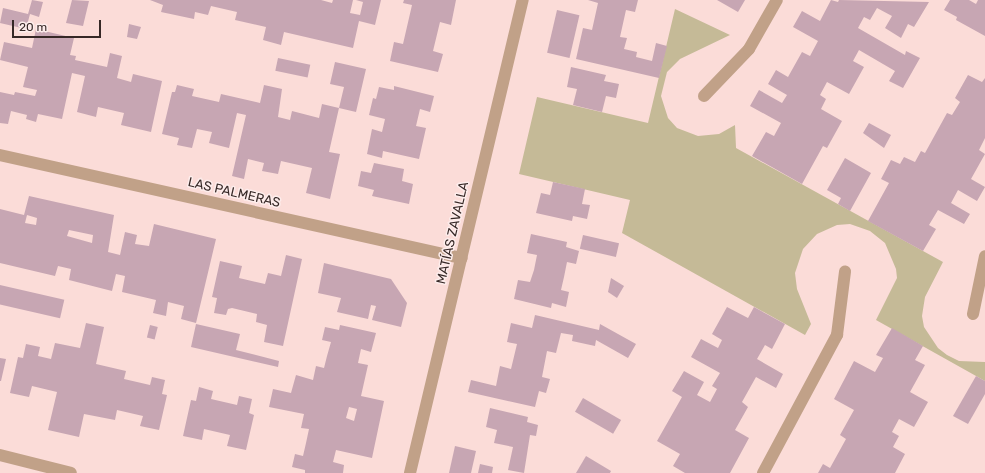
<!DOCTYPE html>
<html>
<head>
<meta charset="utf-8">
<style>
  body { margin:0 }
  #map { position:relative; width:985px; height:473px; overflow:hidden; background:#fbdcd8; font-family:Rubik,sans-serif }
  div>[style] { position:absolute }
  [style*='--x'] { left:calc(var(--x)*1px); top:calc(var(--y)*1px); width:calc(var(--w)*1px); rotate:calc(var(--a)*1deg) }
  .green>* { inset:0; background:#c5ba97 }
  .building>* { inset:0; background:#c7a6b3; transform-origin:0 0 }
  .minor>* { height:12px; margin:-6px; padding:0 6px; transform-origin:6px; border-radius:6px; background:#c1a188 }
  span { translate:-50% -50%; white-space:nowrap; text-align:center; line-height:1.15; -webkit-text-stroke:3px #fdedec; paint-order:stroke }
  .street-label { font-size:13px; color:#362826 }
  .scale { position:absolute; left:12px; top:20px; width:89px; height:18px; box-sizing:border-box; border:2px solid #362826; border-top:0; padding-left:5px; font-size:12px; line-height:14px; white-space:nowrap; color:#362826; -webkit-text-stroke:3px #fdedec; paint-order:stroke }
</style>
</head>
<body>
<div id="map">
  <div class="green">
    <div style="clip-path:polygon(675px 9px,730px 35px,680px 59px,667px 72px,661px 96px,668px 118px,677px 128px,698px 136px,719px 134px,735px 125px,736px 148px,943px 262px,925px 297px,922px 316px,924px 327px,938px 348px,947px 355px,959px 361px,985px 362px,985px 381px,876px 320px,897px 278px,896px 269px,885px 243px,870px 231px,850px 224px,837px 225px,817px 234px,803px 249px,795px 273px,797px 289px,811px 324px,805px 335px,622px 233px,630px 200px,519px 174px,537px 97px,648px 123px)"></div>
  </div>
  <div class="building">
    <div style="clip-path:polygon(32px 0,43px 2px,39px 17px,30px 14px,26px 29px,0 23px,3px 8px,28px 14px)"></div>
    <div style="clip-path:polygon(72px 0,89px 1px,83px 26px,66px 23px)"></div>
    <div style="clip-path:polygon(150px 0,321px 0,332px 3px,333px 0,353px 0,350px 13px,360px 15px,363px 2px,356px 0,381px 0,375px 25px,359px 21px,353px 48px,284px 32px,281px 45px,263px 40px,266px 27px,235px 20px,237px 12px,211px 6px,208px 15px,195px 12px,194px 19px,161px 12px,163px 5px)"></div>
    <div style="clip-path:polygon(404px 0,456px 0,451px 25px,440px 22px,433px 51px,443px 54px,438px 72px,390px 61px,394px 42px,403px 44px,412px 5px,403px 3px)"></div>
    <div style="clip-path:polygon(588px 0,638px 0,635px 12px,626px 10px,620px 37px,627px 38px,624px 49px,637px 52px,636px 57px,652px 61px,656px 43px,667px 46px,659px 78px,576px 59px,583px 28px,592px 30px,598px 3px)"></div>
    <div style="clip-path:polygon(717px 0,745px 0,738px 12px)"></div>
    <div style="clip-path:polygon(831px 0,838px 2px,839px 0,929px 2px,914px 27px,908px 24px,901px 38px,885px 28px,892px 16px,877px 8px,870px 20px,864px 17px,858px 28px,905px 55px,906px 51px,920px 58px,903px 88px,889px 81px,895px 71px,859px 50px,853px 61px,864px 67px,849px 94px,827px 82px,820px 95px,826px 99px,821px 109px,842px 121px,827px 148px,823px 146px,802px 184px,752px 156px,766px 132px,774px 136px,781px 123px,750px 106px,759px 90px,782px 103px,787px 95px,768px 84px,776px 70px,788px 77px,802px 52px,810px 56px,818px 41px,793px 27px,802px 11px,820px 21px)"></div>
    <div style="clip-path:polygon(950px 0,969px 0,976px 4px,978px 0,985px 0,985px 36px,956px 20px,957px 17px,944px 10px)"></div>
    <div style="left:557px;top:10px;width:23px;height:44px;rotate:13deg"></div>
    <div style="clip-path:polygon(129px 24px,141px 27px,137px 39px,127px 37px)"></div>
    <div style="clip-path:polygon(36px 29px,74px 38px,70px 55px,76px 56px,75px 60px,107px 67px,110px 53px,122px 56px,117px 78px,131px 82px,133px 74px,162px 81px,151px 132px,121px 125px,124px 113px,98px 107px,96px 117px,77px 112px,85px 76px,72px 73px,62px 119px,38px 114px,36px 122px,26px 119px,27px 115px,11px 111px,8px 124px,0 123px,0 92px,14px 95px,15px 92px,35px 96px,37px 90px,23px 87px,28px 67px,0 60px,4px 42px,32px 48px)"></div>
    <div style="left:278px;top:58px;width:33px;height:13px;rotate:12deg"></div>
    <div style="clip-path:polygon(335px 62px,366px 69px,356px 112px,339px 108px,329px 152px,340px 154px,330px 199px,306px 193px,312px 168px,281px 161px,278px 174px,262px 171px,264px 163px,248px 159px,244px 179px,232px 176px,246px 115px,237px 113px,229px 148px,209px 143px,212px 132px,197px 129px,192px 148px,177px 145px,179px 138px,162px 134px,172px 92px,175px 92px,177px 85px,194px 89px,192px 96px,219px 102px,221px 94px,260px 103px,264px 85px,282px 89px,278px 117px,290px 120px,292px 111px,319px 118px,322px 104px,339px 108px,344px 87px,330px 84px)"></div>
    <div style="clip-path:polygon(571px 67px,606px 75px,604px 81px,619px 84px,616px 98px,606px 96px,602px 112px,573px 105px,577px 89px,567px 87px)"></div>
    <div style="clip-path:polygon(968px 75px,982px 82px,985px 78px,985px 138px,979px 150px,985px 154px,971px 179px,985px 187px,977px 201px,958px 190px,951px 203px,970px 214px,964px 224px,938px 210px,929px 225px,936px 229px,923px 251px,868px 221px,889px 183px,881px 179px,891px 160px,900px 164px,904px 157px,915px 162px,921px 151px,925px 153px,947px 113px,952px 115px,960px 102px,955px 98px)"></div>
    <div style="clip-path:polygon(394px 86px,434px 96px,430px 112px,420px 109px,416px 126px,426px 128px,419px 159px,383px 151px,382px 158px,367px 154px,372px 129px,382px 132px,385px 119px,369px 115px,373px 98px,376px 99px,379px 87px,394px 90px)"></div>
    <div style="clip-path:polygon(869px 123px,891px 135px,884px 148px,863px 133px)"></div>
    <div style="clip-path:polygon(845px 158px,871px 173px,850px 211px,838px 204px,841px 198px,827px 190px)"></div>
    <div style="clip-path:polygon(374px 163px,404px 169px,402px 181px,413px 184px,409px 204px,372px 196px,374px 190px,358px 186px,361px 171px,371px 173px)"></div>
    <div style="clip-path:polygon(553px 182px,585px 189px,582px 204px,590px 205px,587px 219px,573px 216px,572px 221px,536px 213px,541px 193px,550px 195px)"></div>
    <div style="clip-path:polygon(evenodd,29px 196px,114px 215px,108px 252px,120px 255px,125px 232px,137px 235px,135px 244px,149px 246px,154px 224px,216px 239px,196px 323px,181px 319px,184px 306px,168px 302px,166px 316px,153px 313px,156px 300px,122px 292px,125px 276px,116px 274px,112px 291px,69px 280px,71px 269px,58px 266px,55px 276px,0 263px,0 209px,24px 215px,29px 196px,27px 215px,37px 218px,36px 225px,25px 223px,27px 215px,29px 196px,69px 230px,93px 235px,92px 243px,67px 236px,69px 230px)"></div>
    <div style="clip-path:polygon(531px 234px,567px 242px,566px 247px,579px 251px,576px 264px,567px 262px,564px 277px,561px 290px,569px 292px,566px 307px,552px 303px,551px 308px,514px 299px,518px 280px,530px 282px,534px 270px,537px 255px,527px 253px)"></div>
    <div style="left:583px;top:235px;width:37px;height:14px;rotate:13deg"></div>
    <div style="clip-path:polygon(286px 255px,302px 259px,283px 346px,264px 342px,267px 325px,256px 322px,257px 314px,232px 308px,228px 309px,226px 315px,214px 313px,217px 298px,212px 297px,220px 261px,242px 266px,239px 278px,265px 284px,268px 273px,281px 276px)"></div>
    <div style="clip-path:polygon(324px 263px,391px 279px,407px 303px,401px 327px,372px 320px,376px 306px,371px 305px,368px 319px,337px 312px,341px 298px,318px 293px)"></div>
    <div style="clip-path:polygon(611px 278px,624px 286px,617px 298px,608px 292px)"></div>
    <div style="left:0;top:285px;width:66px;height:19px;rotate:13deg"></div>
    <div style="clip-path:polygon(727px 307px,748px 318px,754px 307px,785px 324px,772px 349px,765px 345px,757px 359px,783px 374px,776px 388px,756px 377px,742px 402px,748px 407px,735px 430px,749px 438px,730px 473px,685px 473px,673px 466px,680px 454px,657px 441px,682px 397px,672px 391px,684px 371px,704px 382px,697px 395px,710px 402px,717px 389px,712px 386px,720px 373px,691px 357px,701px 339px,718px 348px,722px 340px,712px 334px)"></div>
    <div style="clip-path:polygon(535px 315px,599px 330px,600px 324px,636px 344px,628px 358px,596px 340px,595px 346px,572px 341px,573px 335px,561px 333px,556px 353px,547px 351px,542px 377px,550px 379px,546px 393px,539px 391px,535px 407px,468px 392px,471px 380px,496px 386px,500px 366px,511px 369px,517px 344px,507px 342px,511px 323px,532px 328px)"></div>
    <div style="clip-path:polygon(86px 323px,104px 327px,96px 364px,126px 371px,124px 379px,150px 385px,152px 377px,165px 380px,162px 394px,167px 395px,159px 430px,140px 426px,143px 416px,117px 410px,115px 420px,84px 414px,79px 437px,48px 430px,57px 392px,32px 386px,29px 397px,10px 393px,18px 357px,23px 358px,26px 344px,40px 347px,38px 356px,51px 359px,55px 343px,80px 348px)"></div>
    <div style="clip-path:polygon(196px 324px,240px 334px,236px 350px,279px 361px,278px 367px,191px 347px)"></div>
    <div style="left:150px;top:325px;width:8px;height:13px;rotate:14deg"></div>
    <div style="clip-path:polygon(evenodd,340px 325px,376px 333px,371px 352px,361px 349px,358px 363px,368px 365px,361px 396px,384px 401px,372px 458px,336px 450px,333px 462px,344px 465px,343px 473px,305px 473px,305px 470px,292px 467px,295px 454px,303px 456px,306px 443px,309px 429px,301px 428px,304px 414px,269px 407px,273px 389px,291px 393px,296px 375px,313px 380px,316px 366px,324px 368px,327px 356px,331px 342px,322px 340px,325px 327px,339px 330px,340px 325px,349px 407px,357px 409px,354px 421px,346px 418px,349px 407px)"></div>
    <div style="clip-path:polygon(892px 328px,923px 346px,915px 360px,925px 365px,910px 392px,928px 402px,914px 427px,899px 419px,892px 432px,899px 436px,893px 447px,905px 454px,895px 473px,818px 473px,823px 464px,830px 468px,846px 439px,840px 435px,854px 410px,834px 399px,854px 361px,875px 372px,883px 358px,876px 355px)"></div>
    <div style="clip-path:polygon(0 358px,6px 359px,1px 381px,0 381px)"></div>
    <div style="clip-path:polygon(976px 376px,985px 381px,985px 394px,968px 424px,953px 416px)"></div>
    <div style="clip-path:polygon(199px 387px,213px 391px,211px 399px,237px 405px,239px 396px,252px 399px,249px 413px,254px 415px,246px 450px,227px 446px,230px 435px,204px 429px,202px 440px,183px 436px,191px 400px,196px 401px)"></div>
    <div style="left:583px;top:398px;width:44px;height:16px;rotate:30deg"></div>
    <div style="clip-path:polygon(490px 408px,528px 417px,527px 422px,538px 425px,536px 436px,530px 435px,524px 473px,508px 470px,513px 447px,494px 443px,497px 430px,486px 427px)"></div>
    <div style="clip-path:polygon(455px 446px,476px 451px,471px 473px,449px 473px)"></div>
    <div style="clip-path:polygon(586px 456px,611px 471px,610px 473px,576px 473px)"></div>
    <div style="clip-path:polygon(480px 464px,493px 467px,492px 473px,478px 473px)"></div>
  </div>
  <div class="minor">
    <div style="--x:704;--y:96;--w:65;--a:-46.2"></div>
    <div style="--x:749;--y:49;--w:56;--a:-60.3"></div>
    <div style="--x:0;--y:155;--w:473;--a:12.6"></div>
    <div style="--x:973;--y:314;--w:59;--a:-78.3"></div>
    <div style="--x:0;--y:455;--w:73;--a:14.2"></div>
    <div style="--x:410;--y:473;--w:486;--a:-76.6"></div>
    <div style="--x:763;--y:473;--w:157;--a:-61.8"></div>
    <div style="--x:837;--y:335;--w:64;--a:-82.8"></div>
  </div>
  <div class="street-label">
    <span style="left:234px;top:193px;rotate:13deg">LAS PALMERAS</span>
    <span style="left:453px;top:233px;rotate:-77deg">MATÍAS ZAVALLA</span>
  </div>
  <div class="scale">20 m</div>
</div>
</body>
</html>
